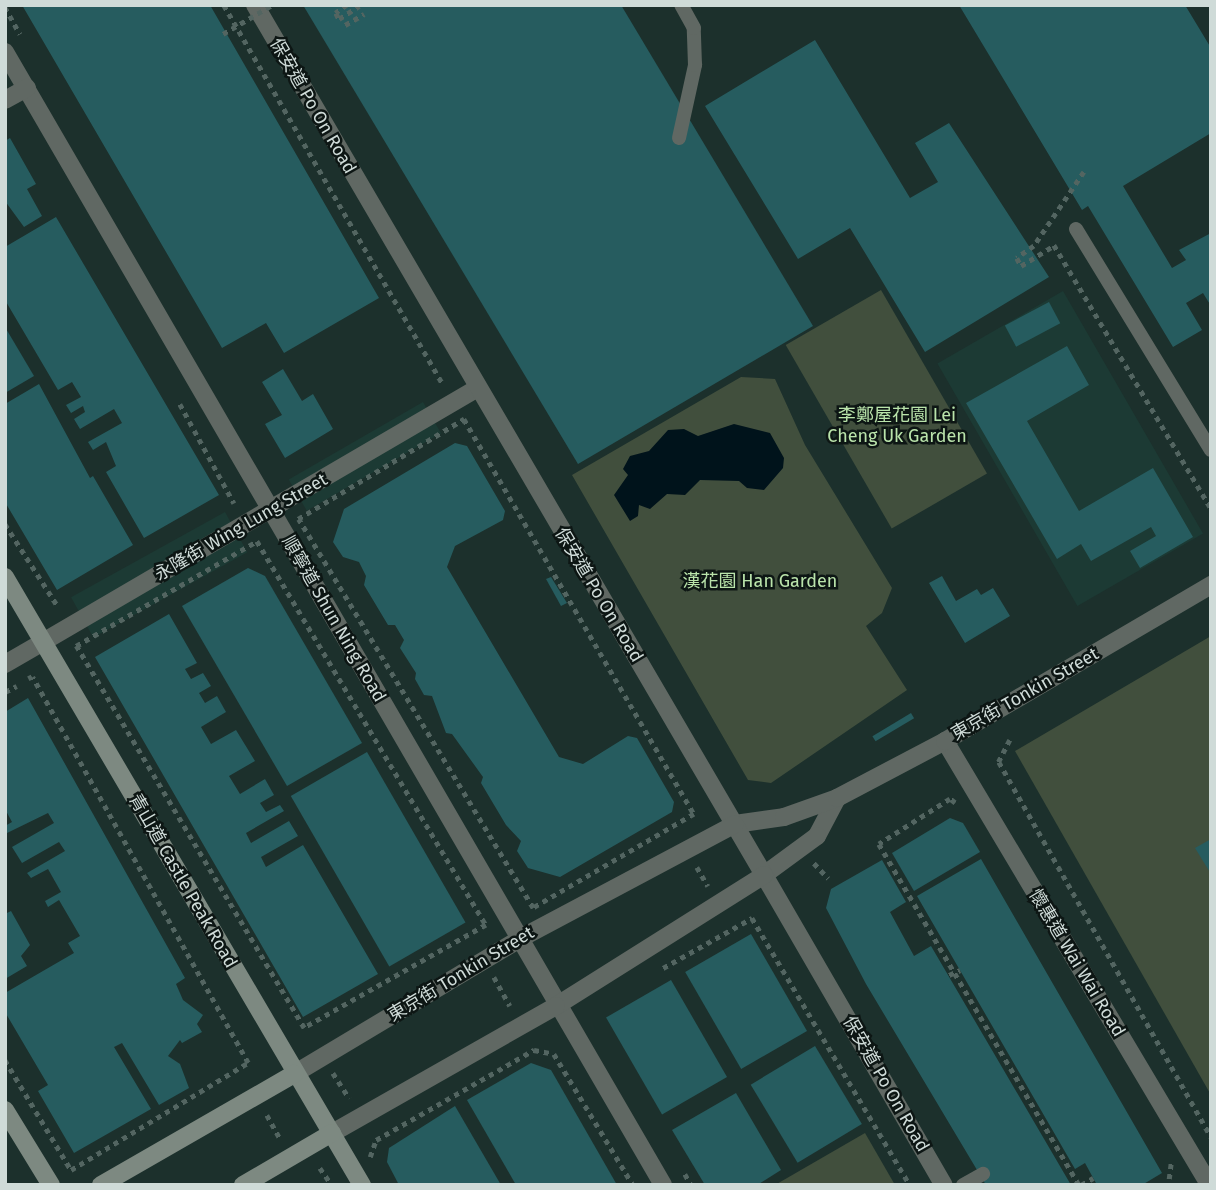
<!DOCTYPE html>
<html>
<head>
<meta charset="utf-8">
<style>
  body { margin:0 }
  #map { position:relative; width:1216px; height:1190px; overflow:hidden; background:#1c302c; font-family:"Fira Sans","Noto Sans TC",sans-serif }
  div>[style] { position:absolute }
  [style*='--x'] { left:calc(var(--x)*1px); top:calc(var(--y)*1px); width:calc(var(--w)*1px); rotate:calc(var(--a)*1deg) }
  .built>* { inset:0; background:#1c3a34; transform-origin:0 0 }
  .green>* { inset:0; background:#414f3d; transform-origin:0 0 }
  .water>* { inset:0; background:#00131b }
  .building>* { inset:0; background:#265c5f; transform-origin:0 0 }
  .path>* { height:4.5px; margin-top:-2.25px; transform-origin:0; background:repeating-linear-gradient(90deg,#536561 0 5px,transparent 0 10px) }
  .service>* { height:14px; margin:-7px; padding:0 7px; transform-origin:7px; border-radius:7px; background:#606863 }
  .pedestrian>* { height:18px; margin:-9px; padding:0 9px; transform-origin:9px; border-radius:9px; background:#606863 }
  .minor>* { height:18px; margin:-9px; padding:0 9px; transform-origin:9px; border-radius:9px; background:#606863 }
  .tertiary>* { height:18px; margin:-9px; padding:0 9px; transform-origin:9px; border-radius:9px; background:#606863 }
  .secondary>* { height:18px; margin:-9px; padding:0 9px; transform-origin:9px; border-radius:9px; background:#7d8981 }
  .path-bridge>* { height:4.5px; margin-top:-2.25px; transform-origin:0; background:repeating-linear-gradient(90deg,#536561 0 5px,transparent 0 10px) }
  span { translate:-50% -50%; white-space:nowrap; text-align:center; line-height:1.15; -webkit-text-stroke:5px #0d1614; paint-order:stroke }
  .street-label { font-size:18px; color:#cfdbd8 }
  .park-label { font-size:18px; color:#bae4ab }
  .frame { position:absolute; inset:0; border:7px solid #cfdbd8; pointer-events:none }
</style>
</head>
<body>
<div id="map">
  <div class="built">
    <div style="left:1063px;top:291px;width:280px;height:145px;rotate:60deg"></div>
    <div style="left:423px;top:402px;width:36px;height:155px;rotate:60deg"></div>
    <div style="left:225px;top:512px;width:46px;height:176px;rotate:61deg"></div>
  </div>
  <div class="green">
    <div style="left:881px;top:290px;width:212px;height:110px;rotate:60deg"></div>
    <div style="clip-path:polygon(741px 377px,775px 379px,805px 445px,892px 588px,882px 613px,866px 626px,907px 690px,771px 783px,748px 780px,572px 475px)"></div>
    <div style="clip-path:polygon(1211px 636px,1211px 1095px,1015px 751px)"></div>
    <div style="clip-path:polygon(865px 1133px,895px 1185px,775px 1185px)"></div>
  </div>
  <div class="water">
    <div style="clip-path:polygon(734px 424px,770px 433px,784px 458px,783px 468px,764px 490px,747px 488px,739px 481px,700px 480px,685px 495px,667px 494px,650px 509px,639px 505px,638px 516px,630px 521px,614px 495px,628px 475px,623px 469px,630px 456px,649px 451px,668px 430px,684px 429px,698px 436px)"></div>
  </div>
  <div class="building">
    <div style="clip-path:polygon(22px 5px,210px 5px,379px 298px,284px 353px,266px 323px,222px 348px)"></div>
    <div style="clip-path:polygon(303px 5px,621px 5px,813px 326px,578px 464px)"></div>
    <div style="clip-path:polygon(959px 5px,1185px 5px,1211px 48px,1211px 133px,1123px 186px,1172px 268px,1186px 260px,1179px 250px,1211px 233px,1211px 306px,1203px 293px,1186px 303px,1202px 330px,1173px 347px,1088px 206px,1082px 210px)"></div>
    <div style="clip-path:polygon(815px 40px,910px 198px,938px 182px,915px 143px,949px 123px,1049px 277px,925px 352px,850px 228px,798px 259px,705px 106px)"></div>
    <div style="clip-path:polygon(10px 138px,36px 184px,27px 189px,42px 216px,24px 227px,5px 201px,5px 141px)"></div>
    <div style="clip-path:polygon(56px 217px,219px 495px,144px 538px,106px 472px,116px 466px,106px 442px,93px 450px,88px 442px,122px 423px,114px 409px,80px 429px,74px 419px,85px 412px,83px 406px,71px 413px,66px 405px,81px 397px,72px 382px,58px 390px,5px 300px,5px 247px)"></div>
    <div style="left:1049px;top:302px;width:24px;height:50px;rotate:62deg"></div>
    <div style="clip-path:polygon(5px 327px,34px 376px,5px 393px)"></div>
    <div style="clip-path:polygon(1067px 346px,1089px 385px,1027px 421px,1079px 511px,1153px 468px,1193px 537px,1140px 568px,1130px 551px,1156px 536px,1151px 527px,1091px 561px,1081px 544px,1057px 559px,966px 403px)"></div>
    <div style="clip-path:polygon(283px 369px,302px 401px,313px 394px,333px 429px,285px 458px,265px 424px,282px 415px,262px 382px)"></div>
    <div style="clip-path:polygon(39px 384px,90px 478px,93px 476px,133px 545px,57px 590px,5px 502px,5px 404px)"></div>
    <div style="clip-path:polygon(455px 443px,467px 446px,505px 511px,503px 520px,455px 546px,447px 567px,559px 757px,583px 764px,628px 736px,637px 738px,674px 802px,672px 812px,560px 877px,528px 868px,517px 851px,521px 841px,506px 825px,481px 783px,483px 777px,452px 734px,446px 733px,432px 696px,424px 695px,415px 679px,416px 673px,400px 648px,404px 640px,395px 625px,388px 625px,364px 585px,366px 576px,359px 562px,343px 557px,333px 542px,344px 509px)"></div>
    <div style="clip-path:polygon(248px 568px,265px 576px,362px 743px,287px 786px,182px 606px)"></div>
    <div style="clip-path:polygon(942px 576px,956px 601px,977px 589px,981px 595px,993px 588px,1010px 616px,965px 643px,929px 583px)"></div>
    <div style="clip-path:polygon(551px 577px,567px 603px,561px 606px,546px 579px)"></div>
    <div style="clip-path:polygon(169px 614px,197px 663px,185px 669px,191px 679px,203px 673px,211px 686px,199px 693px,205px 703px,217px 696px,226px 712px,201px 727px,211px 744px,236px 730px,255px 761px,229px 776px,240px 794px,265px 779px,274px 795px,260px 803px,266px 812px,280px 805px,284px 811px,246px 833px,251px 843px,289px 821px,298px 836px,261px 857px,266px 867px,303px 845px,378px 974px,303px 1017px,95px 657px)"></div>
    <div style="clip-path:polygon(28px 698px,185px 978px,176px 984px,183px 1000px,203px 1015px,197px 1024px,202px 1032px,182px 1043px,180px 1040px,168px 1056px,180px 1064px,189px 1088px,159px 1105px,122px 1043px,114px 1047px,151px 1109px,74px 1153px,38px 1091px,48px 1085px,5px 1012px,5px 993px,74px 953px,68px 943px,80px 936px,59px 900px,48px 907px,45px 901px,61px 892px,48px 869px,31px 878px,27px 873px,65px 851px,59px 842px,22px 863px,12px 847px,54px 823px,48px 813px,5px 834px,5px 826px,12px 822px,5px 809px,5px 712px)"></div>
    <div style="left:911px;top:713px;width:6px;height:45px;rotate:59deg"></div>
    <div style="left:367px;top:752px;width:197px;height:88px;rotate:60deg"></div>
    <div style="clip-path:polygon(950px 818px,963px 823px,980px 852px,914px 891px,892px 853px)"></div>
    <div style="clip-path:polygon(1211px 839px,1211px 874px,1195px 848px)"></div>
    <div style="clip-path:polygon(981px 859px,1162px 1173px,1142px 1185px,1097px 1185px,1085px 1163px,1075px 1169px,917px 896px)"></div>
    <div style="clip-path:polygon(882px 860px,906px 902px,890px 912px,914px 956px,931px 946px,1071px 1185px,986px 1185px,866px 984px,826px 908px,831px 889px)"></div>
    <div style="clip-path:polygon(11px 911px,30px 945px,21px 956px,27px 966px,5px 979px,5px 914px)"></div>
    <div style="left:751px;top:934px;width:112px;height:76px;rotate:60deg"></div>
    <div style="left:671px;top:980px;width:112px;height:75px;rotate:60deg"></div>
    <div style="left:815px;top:1046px;width:91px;height:75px;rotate:59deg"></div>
    <div style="clip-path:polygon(531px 1063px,551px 1070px,617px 1185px,516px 1185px,467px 1100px)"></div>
    <div style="clip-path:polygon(736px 1093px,781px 1170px,757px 1185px,705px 1185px,672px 1130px)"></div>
    <div style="clip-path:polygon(455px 1106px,501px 1185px,399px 1185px,387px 1162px,389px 1148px)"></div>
  </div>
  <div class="path">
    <div style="--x:224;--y:5;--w:436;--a:60"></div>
    <div style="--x:347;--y:5;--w:14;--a:144"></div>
    <div style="--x:336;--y:13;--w:7;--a:63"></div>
    <div style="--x:339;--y:19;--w:24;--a:-33"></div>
    <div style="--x:5;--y:7;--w:31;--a:61"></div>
    <div style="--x:345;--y:25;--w:22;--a:-30"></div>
    <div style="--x:1084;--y:172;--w:89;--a:124"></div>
    <div style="--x:1034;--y:246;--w:21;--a:145"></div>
    <div style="--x:1017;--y:258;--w:9;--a:63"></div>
    <div style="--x:1021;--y:266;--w:39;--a:-32"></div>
    <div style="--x:1054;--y:245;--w:306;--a:59.2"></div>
    <div style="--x:180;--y:404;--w:113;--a:61.4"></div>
    <div style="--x:464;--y:419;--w:457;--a:59.8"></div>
    <div style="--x:694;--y:814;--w:186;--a:149.7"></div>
    <div style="--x:533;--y:908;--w:454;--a:-121.1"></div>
    <div style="--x:298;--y:519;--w:194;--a:-31.1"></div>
    <div style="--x:5;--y:524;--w:96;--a:57.3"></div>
    <div style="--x:257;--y:541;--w:447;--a:59.2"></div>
    <div style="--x:486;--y:925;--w:209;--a:150.5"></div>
    <div style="--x:304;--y:1028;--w:445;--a:-120.8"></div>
    <div style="--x:76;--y:646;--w:209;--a:-30.1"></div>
    <div style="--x:5;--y:692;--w:13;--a:-27"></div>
    <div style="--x:1010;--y:740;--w:25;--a:117"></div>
    <div style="--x:999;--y:762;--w:431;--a:60.5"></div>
    <div style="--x:955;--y:803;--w:6;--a:-141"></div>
    <div style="--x:950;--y:799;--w:84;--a:147.6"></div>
    <div style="--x:879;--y:844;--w:395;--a:59.6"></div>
    <div style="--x:814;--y:863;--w:21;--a:47"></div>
    <div style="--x:697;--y:867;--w:22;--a:60"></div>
    <div style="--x:663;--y:968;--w:102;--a:-29.3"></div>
    <div style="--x:752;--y:918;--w:310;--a:59.4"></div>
    <div style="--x:494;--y:977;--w:33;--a:61"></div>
    <div style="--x:5;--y:1060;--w:128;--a:59"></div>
    <div style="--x:71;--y:1170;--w:207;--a:-31.2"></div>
    <div style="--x:248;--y:1063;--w:442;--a:-119.2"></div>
    <div style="--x:32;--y:677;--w:4;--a:153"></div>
    <div style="--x:333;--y:1073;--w:30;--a:57"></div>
    <div style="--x:267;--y:1115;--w:26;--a:61"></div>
    <div style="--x:370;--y:1157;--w:18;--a:-71"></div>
    <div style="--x:376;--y:1140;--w:182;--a:-29.7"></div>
    <div style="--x:534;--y:1050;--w:20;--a:11"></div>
    <div style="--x:554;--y:1054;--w:153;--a:58.9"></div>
    <div style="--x:320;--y:1168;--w:21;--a:55"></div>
    <div style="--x:685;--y:1174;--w:13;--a:61"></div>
    <div style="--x:1169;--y:1179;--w:16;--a:-83"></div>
    <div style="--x:1081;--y:1185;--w:14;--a:-30"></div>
  </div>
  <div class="service">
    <div style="--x:679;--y:138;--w:75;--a:-77.6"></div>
    <div style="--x:695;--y:65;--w:37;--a:-92"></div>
    <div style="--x:694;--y:28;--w:26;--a:-119"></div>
    <div style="--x:1076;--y:229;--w:259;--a:58.6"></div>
    <div style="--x:963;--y:1185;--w:23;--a:-29"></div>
  </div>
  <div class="pedestrian">
    <div style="--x:43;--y:642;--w:501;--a:-30.3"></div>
  </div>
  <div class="minor">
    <div style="--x:5;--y:52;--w:1310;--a:59.85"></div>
    <div style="--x:5;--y:100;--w:25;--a:-29"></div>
    <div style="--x:5;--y:664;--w:44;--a:-30.1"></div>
    <div style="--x:945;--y:741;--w:516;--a:59.21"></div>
    <div style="--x:837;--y:798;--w:43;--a:117.8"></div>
    <div style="--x:817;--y:836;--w:66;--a:143.7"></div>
    <div style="--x:764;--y:875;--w:358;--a:59.9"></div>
    <div style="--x:735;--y:824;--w:49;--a:-8.1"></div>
    <div style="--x:784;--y:817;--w:56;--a:-19.7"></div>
    <div style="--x:837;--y:798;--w:122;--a:-27.8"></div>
    <div style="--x:945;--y:741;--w:308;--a:-30.4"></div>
  </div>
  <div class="tertiary">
    <div style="--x:255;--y:5;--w:1008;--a:59.67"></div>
    <div style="--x:764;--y:875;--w:246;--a:147.8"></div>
    <div style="--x:556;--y:1006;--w:257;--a:150.4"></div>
    <div style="--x:294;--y:1074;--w:265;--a:-30.9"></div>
    <div style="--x:521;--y:938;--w:242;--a:-28"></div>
  </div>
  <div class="secondary">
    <div style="--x:5;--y:577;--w:705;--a:59.58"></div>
    <div style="--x:5;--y:1110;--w:88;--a:58.5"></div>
    <div style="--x:101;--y:1185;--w:223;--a:-29.9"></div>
    <div style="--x:243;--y:1185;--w:103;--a:-30.3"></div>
  </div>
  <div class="path-bridge">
    <div style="--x:223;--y:34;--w:57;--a:-30.6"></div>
    <div style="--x:949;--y:975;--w:12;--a:-24"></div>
  </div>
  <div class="street-label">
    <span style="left:313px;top:106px;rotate:60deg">保安道 Po On Road</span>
    <span style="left:241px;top:527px;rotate:-30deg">永隆街 Wing Lung Street</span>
    <span style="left:599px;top:595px;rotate:59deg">保安道 Po On Road</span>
    <span style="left:334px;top:619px;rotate:60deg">順寧道 Shun Ning Road</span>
    <span style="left:1025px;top:694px;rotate:-30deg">東京街 Tonkin Street</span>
    <span style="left:183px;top:881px;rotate:60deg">青山道 Castle Peak Road</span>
    <span style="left:1077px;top:963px;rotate:59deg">懷惠道 Wai Wai Road</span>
    <span style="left:461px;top:974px;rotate:-31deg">東京街 Tonkin Street</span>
    <span style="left:886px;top:1084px;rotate:60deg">保安道 Po On Road</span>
  </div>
  <div class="park-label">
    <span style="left:897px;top:426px">李鄭屋花園 Lei<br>Cheng Uk Garden</span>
    <span style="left:760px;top:581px">漢花園 Han Garden</span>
  </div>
  <div class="frame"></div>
</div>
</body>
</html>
